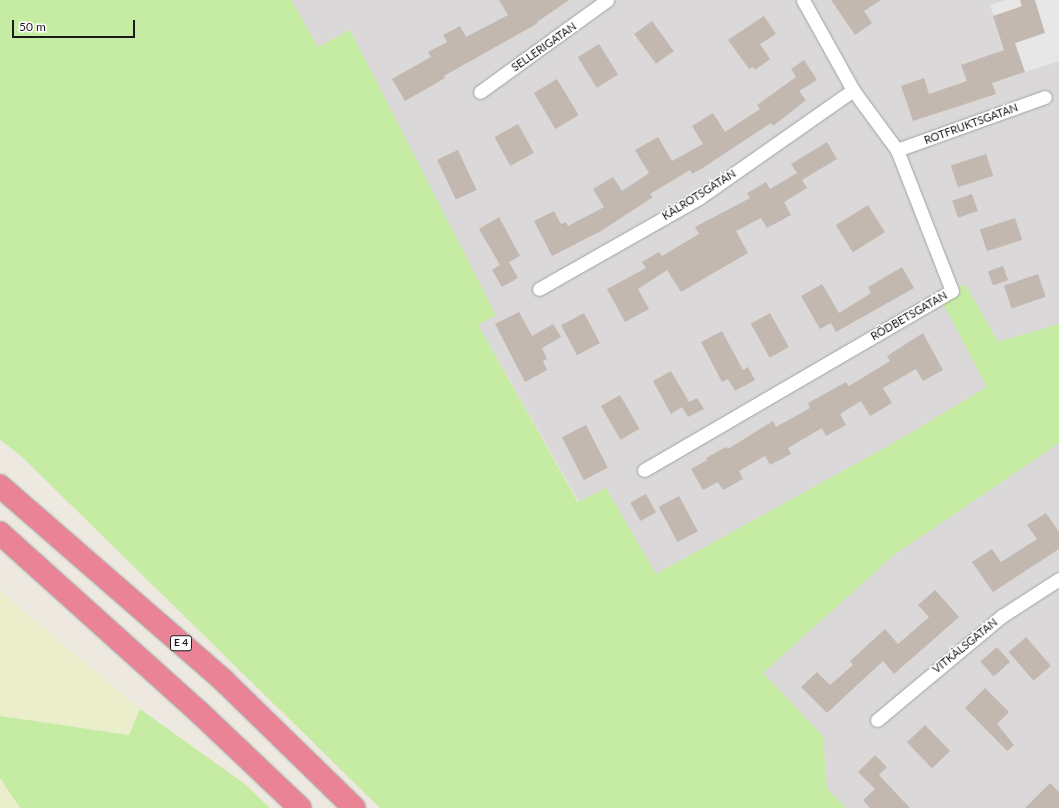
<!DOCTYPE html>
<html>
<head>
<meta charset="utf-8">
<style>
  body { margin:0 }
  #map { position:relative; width:1059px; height:808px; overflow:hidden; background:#eee9e0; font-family:Lato,sans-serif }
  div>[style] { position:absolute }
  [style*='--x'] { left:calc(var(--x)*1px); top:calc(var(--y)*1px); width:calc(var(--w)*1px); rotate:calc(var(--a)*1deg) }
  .residential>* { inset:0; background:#dad8d8 }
  .farmland>* { inset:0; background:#ebeeca }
  .grass>* { inset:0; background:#c6eba2 }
  .parking>* { inset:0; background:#e7e7e7 }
  .building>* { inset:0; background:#c2b8b0; transform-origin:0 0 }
  .roads { filter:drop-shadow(0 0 1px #a2a2a2) drop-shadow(0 0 1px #a2a2a2) }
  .minor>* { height:13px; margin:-6.5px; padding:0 6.5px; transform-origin:6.5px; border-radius:6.5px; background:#fff }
  .motorway>* { height:22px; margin:-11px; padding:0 11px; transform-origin:11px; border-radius:11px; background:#ea8395 }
  span { translate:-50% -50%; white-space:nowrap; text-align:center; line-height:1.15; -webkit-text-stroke:3px #fff; paint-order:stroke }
  .shield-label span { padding:1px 3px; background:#fff; border:1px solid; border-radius:3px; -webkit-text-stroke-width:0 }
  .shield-label { font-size:10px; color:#1b1b1b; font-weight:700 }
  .street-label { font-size:11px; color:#1b1b1b }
  .scale { position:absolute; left:12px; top:20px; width:123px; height:18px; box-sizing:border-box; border:2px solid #1b1b1b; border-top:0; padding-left:5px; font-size:12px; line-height:14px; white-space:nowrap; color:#1b1b1b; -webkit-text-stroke:3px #fff; paint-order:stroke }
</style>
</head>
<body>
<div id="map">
  <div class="residential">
    <div style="clip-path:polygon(291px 0,1059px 0,1059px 324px,998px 342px,965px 284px,941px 298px,987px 387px,897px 441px,656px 574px,606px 488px,579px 502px,478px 325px,495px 315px,350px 30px,318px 47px)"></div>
    <div style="clip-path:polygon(1059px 443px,1059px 808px,846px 808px,827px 789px,823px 736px,762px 673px,894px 555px)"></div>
  </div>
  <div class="farmland">
    <div style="clip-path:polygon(0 591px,140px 709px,129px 735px,0 716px)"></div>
    <div style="clip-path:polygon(0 778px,20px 808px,0 808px)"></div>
  </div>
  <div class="grass">
    <div style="clip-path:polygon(0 0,291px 0,318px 47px,350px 30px,496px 315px,478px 325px,578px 502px,606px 488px,656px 574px,897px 441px,987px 387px,940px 298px,965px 284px,998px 342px,1059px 324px,1059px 443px,894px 555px,763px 673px,823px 736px,827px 789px,846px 808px,380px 808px,20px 455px,0 440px)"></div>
    <div style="clip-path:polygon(140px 709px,245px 784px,270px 808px,20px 808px,0 778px,0 716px,129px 735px)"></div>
  </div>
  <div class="parking">
    <div style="clip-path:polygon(1006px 0,1059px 0,1059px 61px,1013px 76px,990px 5px)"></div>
  </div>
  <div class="building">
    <div style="clip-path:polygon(499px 0,569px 0,537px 22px,538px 23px,444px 76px,445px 78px,405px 101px,392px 79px,431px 57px,428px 52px,447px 42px,443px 35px,460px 26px,466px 37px,508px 15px)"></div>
    <div style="clip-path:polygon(831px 0,881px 0,864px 11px,872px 23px,855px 35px)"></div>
    <div style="clip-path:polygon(1020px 0,1035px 0,1045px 33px,1015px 43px,1025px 72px,992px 83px,996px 94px,913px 121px,901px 86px,924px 78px,929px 94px,967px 81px,961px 65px,1004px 50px,993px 16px,1022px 6px)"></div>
    <div style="clip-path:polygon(764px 16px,776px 34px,760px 44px,770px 59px,755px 70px,753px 67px,749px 69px,728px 40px)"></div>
    <div style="left:652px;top:21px;width:37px;height:22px;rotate:54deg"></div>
    <div style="left:599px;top:44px;width:36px;height:25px;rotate:58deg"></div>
    <div style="clip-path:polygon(804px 60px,817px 80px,799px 91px,806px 100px,773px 126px,771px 123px,701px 169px,692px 174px,690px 170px,650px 194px,653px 197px,601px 231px,552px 256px,534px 221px,554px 211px,561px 224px,566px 222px,568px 226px,604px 207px,593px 189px,613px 177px,622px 191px,649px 173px,635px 150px,658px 137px,672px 161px,703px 144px,692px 126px,713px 113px,725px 132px,760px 109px,757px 105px,796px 77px,791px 69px)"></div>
    <div style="left:557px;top:79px;width:42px;height:27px;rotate:59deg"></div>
    <div style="left:518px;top:124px;width:33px;height:27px;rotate:61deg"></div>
    <div style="clip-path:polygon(827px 142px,837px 159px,802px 180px,807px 188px,784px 202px,791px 215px,767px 228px,761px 218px,736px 231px,748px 253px,681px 292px,667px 270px,638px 289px,649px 309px,625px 322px,607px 289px,646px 268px,642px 262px,659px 252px,662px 256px,699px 234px,695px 227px,750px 198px,747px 193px,766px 182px,770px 189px,797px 173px,791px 164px)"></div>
    <div style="left:458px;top:150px;width:44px;height:23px;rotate:65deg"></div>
    <div style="left:986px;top:154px;width:23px;height:37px;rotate:72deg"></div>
    <div style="left:972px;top:194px;width:18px;height:21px;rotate:71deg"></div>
    <div style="left:868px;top:205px;width:32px;height:38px;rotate:58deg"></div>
    <div style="clip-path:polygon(499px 217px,520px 256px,509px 262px,518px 278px,502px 287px,492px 270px,500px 265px,479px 229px)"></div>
    <div style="left:1015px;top:218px;width:23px;height:37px;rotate:72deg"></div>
    <div style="left:1003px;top:266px;width:15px;height:16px;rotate:70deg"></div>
    <div style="clip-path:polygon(902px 267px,914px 288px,836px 332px,831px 323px,820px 329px,801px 296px,822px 284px,839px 313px,871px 293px,868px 287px)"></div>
    <div style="left:1038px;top:274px;width:24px;height:36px;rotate:71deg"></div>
    <div style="clip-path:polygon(519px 312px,532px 336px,553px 324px,561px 337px,542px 348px,547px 359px,543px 361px,547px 370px,525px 382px,495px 324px)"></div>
    <div style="left:584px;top:313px;width:34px;height:26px;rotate:62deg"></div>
    <div style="left:770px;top:313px;width:39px;height:22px;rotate:61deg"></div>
    <div style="clip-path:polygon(722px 331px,743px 370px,748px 367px,755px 380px,735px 391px,728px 379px,722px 382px,701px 342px)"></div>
    <div style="clip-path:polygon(923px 333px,943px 370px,923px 381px,916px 369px,883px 388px,892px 403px,870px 416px,861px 401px,840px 414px,846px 425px,826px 436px,822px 428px,788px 448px,791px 454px,770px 465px,765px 456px,739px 471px,743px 479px,723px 490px,718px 482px,703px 490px,691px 469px,707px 460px,706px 458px,726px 447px,728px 449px,773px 421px,776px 427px,810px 408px,808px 403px,846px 382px,849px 386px,890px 361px,887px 356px)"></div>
    <div style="clip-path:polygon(671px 371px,689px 402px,697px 398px,704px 409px,688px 417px,682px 407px,671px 414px,653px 381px)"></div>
    <div style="left:620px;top:395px;width:39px;height:22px;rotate:60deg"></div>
    <div style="left:586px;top:425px;width:48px;height:27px;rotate:63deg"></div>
    <div style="left:646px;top:494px;width:21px;height:18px;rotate:61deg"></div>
    <div style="left:679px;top:496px;width:40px;height:23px;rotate:62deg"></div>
    <div style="clip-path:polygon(1046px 513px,1059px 532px,1059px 549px,993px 592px,972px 562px,992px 549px,1001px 562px,1037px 539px,1027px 525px)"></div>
    <div style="clip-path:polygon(935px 590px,959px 617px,894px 674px,883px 661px,827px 713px,801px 687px,817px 672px,830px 685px,853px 665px,850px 661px,885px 629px,898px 644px,929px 617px,918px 605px)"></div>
    <div style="left:1026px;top:637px;width:38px;height:23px;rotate:49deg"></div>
    <div style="left:997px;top:647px;width:20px;height:22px;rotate:49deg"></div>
    <div style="clip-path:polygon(985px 688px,1009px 712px,997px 724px,1014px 745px,1007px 751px,965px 708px)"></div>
    <div style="left:925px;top:725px;width:36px;height:25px;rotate:46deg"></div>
    <div style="clip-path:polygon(875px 755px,887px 767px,879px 775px,910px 808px,870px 808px,863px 800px,875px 789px,858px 772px)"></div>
    <div style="clip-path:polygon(1050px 783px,1059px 792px,1059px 808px,1025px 808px)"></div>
  </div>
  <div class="roads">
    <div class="minor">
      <div style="--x:480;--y:92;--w:157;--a:-35.9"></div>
      <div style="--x:897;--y:150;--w:157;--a:-19.7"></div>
      <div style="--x:539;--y:289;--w:184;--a:-29.6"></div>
      <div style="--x:699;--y:198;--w:188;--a:-35"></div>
      <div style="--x:644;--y:470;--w:356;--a:-30.2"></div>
      <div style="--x:952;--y:291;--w:151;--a:-111.3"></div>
      <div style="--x:897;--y:150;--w:74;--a:-126.3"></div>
      <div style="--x:853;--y:90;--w:103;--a:-119.1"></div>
      <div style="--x:877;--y:720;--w:163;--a:-39.8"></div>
      <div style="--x:1002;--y:616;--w:68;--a:-33"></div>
    </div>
    <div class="motorway">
      <div style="--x:0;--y:486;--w:296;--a:41"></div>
      <div style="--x:223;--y:680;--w:183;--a:44.3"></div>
      <div style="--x:0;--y:533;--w:268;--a:42"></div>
      <div style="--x:199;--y:712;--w:139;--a:43.5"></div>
    </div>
  </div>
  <div class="shield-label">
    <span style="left:181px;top:643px">E 4</span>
  </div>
  <div class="street-label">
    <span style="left:544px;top:47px;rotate:-35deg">SELLERIGATAN</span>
    <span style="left:971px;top:124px;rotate:-20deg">ROTFRUKTSGATAN</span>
    <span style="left:699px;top:195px;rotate:-32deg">KÅLROTSGATAN</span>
    <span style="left:909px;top:316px;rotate:-30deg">RÖDBETSGATAN</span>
    <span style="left:965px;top:646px;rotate:-39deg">VITKÅLSGATAN</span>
  </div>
  <div class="scale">50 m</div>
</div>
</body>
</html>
